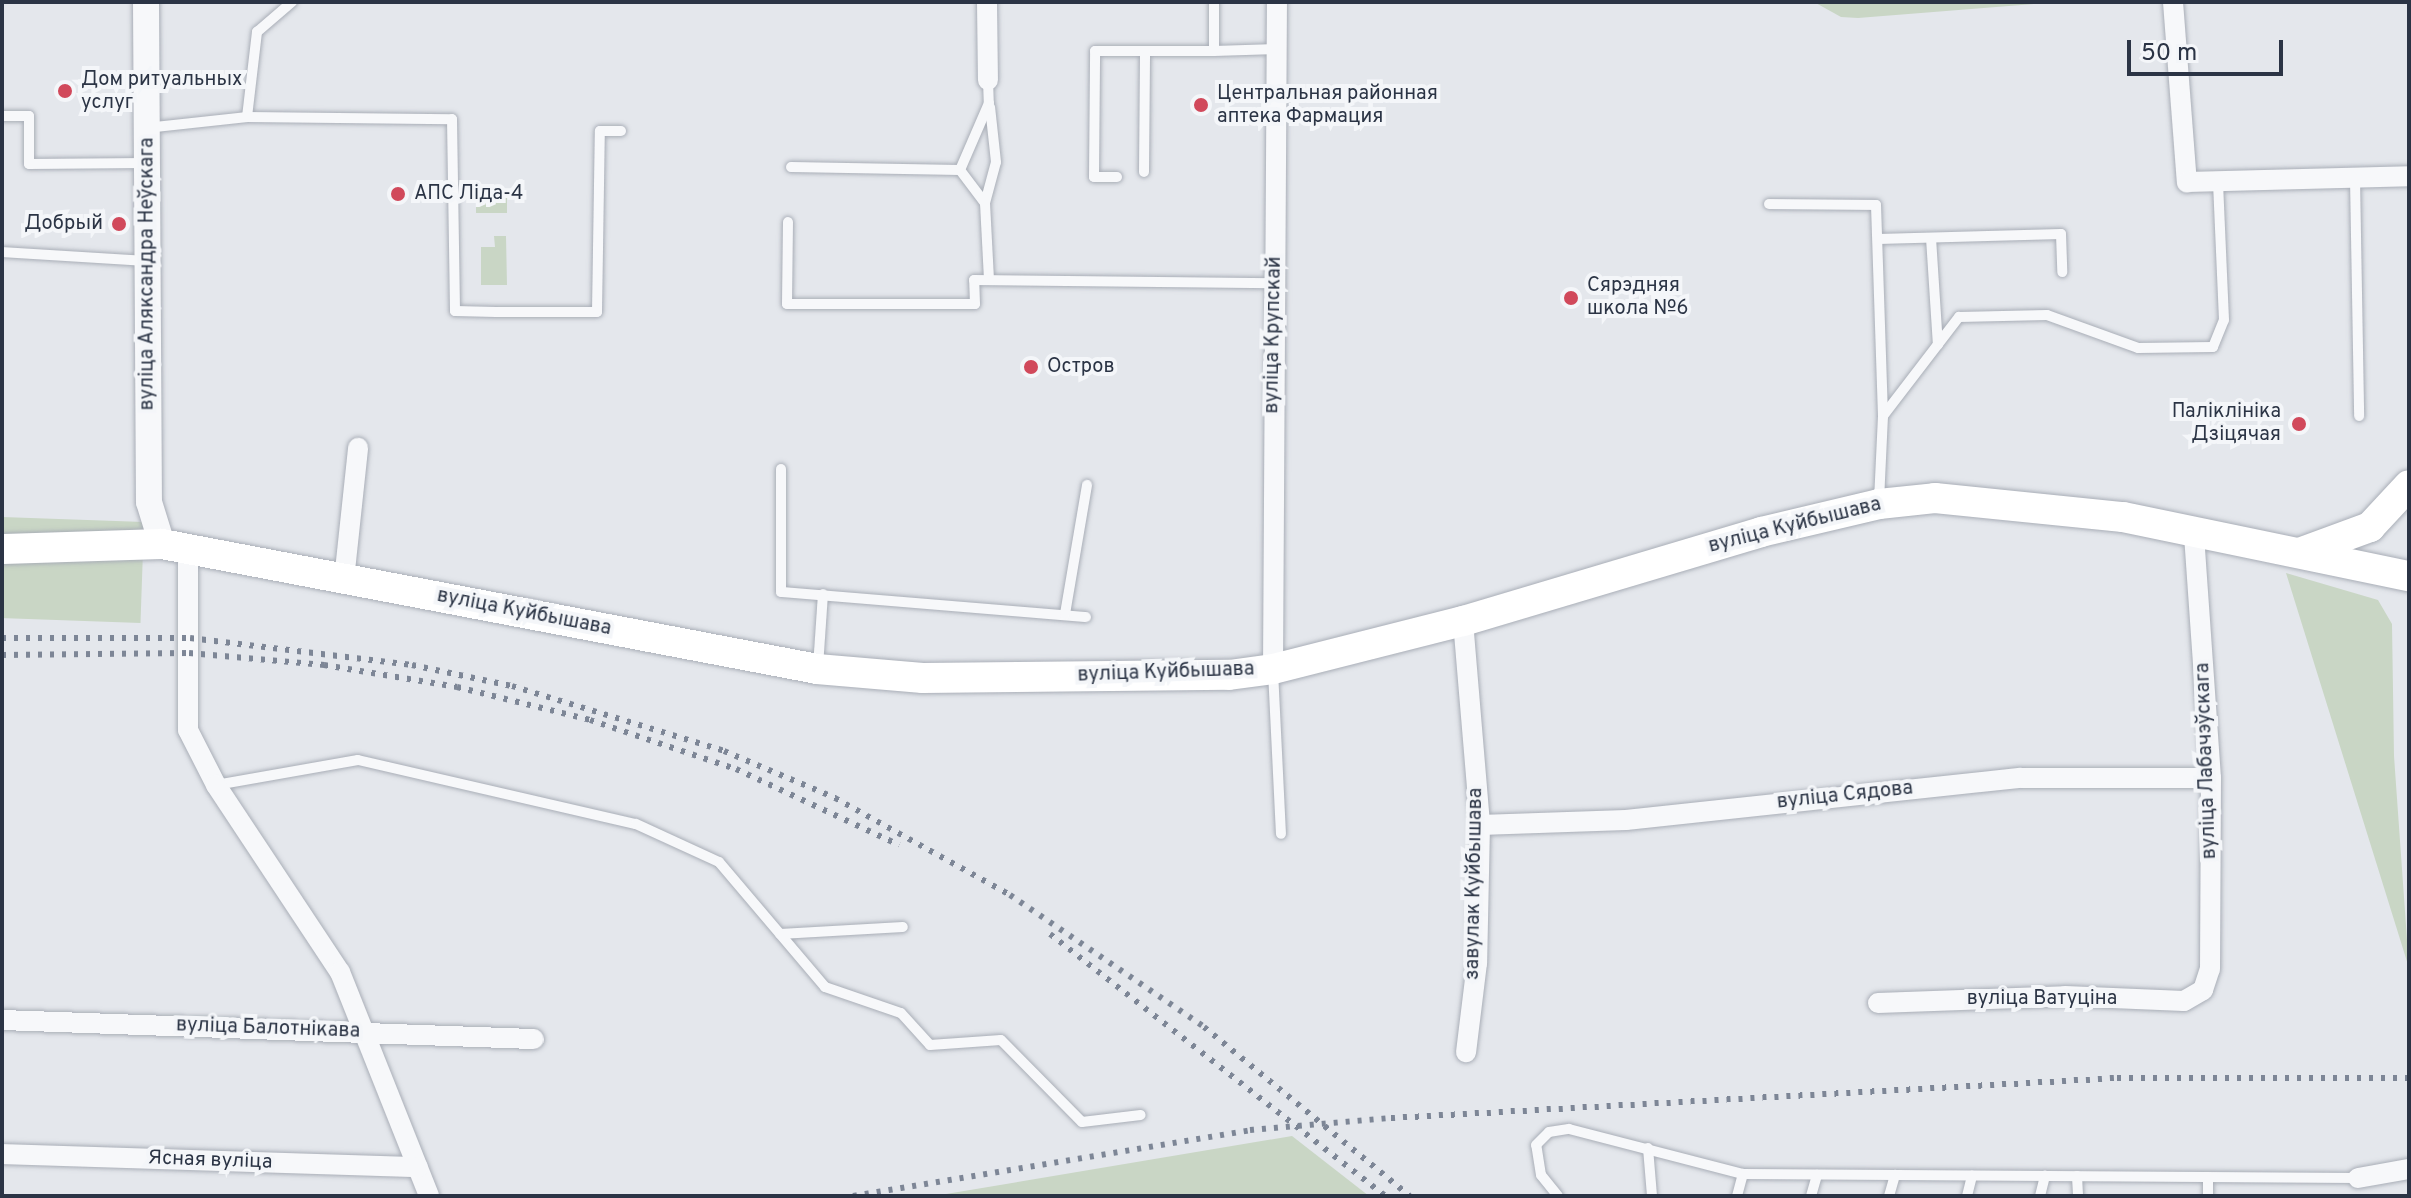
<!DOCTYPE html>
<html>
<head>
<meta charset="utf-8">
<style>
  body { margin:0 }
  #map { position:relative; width:2411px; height:1198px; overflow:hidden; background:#e4e7ec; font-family:Overpass,sans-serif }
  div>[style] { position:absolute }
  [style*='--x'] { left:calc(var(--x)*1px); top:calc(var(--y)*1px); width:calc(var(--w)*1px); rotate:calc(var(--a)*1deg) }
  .green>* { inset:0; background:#c9d6c5; transform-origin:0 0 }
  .roads { filter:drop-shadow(0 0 2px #a9aeb7) drop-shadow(0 0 2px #a9aeb7) }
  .service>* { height:10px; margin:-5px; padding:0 5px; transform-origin:5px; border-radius:5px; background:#f7f8fa }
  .minor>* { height:20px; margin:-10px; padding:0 10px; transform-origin:10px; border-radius:10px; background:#f7f8fa }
  .tertiary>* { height:26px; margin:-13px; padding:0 13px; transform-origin:13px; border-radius:13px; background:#f7f8fa }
  .secondary>* { height:30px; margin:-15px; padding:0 15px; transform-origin:15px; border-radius:15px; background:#fff }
  .rail>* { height:6px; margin-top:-3px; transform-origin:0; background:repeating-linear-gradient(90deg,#7d8696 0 4px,transparent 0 12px) }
  .dots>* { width:22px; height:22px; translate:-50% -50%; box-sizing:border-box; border:4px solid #f4f6f9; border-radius:50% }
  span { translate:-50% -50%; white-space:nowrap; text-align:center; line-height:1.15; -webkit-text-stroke:8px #f4f6f9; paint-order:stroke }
  .poi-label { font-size:20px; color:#2b3445 }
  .left { translate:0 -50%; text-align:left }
  .right { translate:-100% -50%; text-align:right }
  .street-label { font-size:20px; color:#2b3445 }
  .frame { position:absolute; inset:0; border:4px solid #2b3445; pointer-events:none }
  .scale { position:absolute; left:2127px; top:40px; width:156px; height:36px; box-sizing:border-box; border:4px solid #2b3445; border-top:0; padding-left:10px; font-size:24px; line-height:28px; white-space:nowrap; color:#2b3445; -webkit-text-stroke:6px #f4f6f9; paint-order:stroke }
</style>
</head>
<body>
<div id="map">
  <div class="green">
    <div style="clip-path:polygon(1814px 2px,2058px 2px,1858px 18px,1841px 17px)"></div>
    <div style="left:476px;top:193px;width:31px;height:20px"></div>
    <div style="clip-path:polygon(494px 236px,506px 236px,507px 285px,481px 285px,481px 247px,495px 247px)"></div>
    <div style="left:144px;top:522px;width:101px;height:142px;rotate:92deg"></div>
    <div style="clip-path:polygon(2286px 573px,2378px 600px,2392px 624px,2394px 756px,2409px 968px)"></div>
    <div style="clip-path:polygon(1292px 1136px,1369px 1196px,934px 1196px)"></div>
  </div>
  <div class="roads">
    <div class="service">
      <div style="--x:1214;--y:2;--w:49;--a:90"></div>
      <div style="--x:1214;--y:51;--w:63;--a:-1.8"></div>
      <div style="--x:988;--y:80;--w:23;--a:88"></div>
      <div style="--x:989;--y:103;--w:73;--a:113.4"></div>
      <div style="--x:960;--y:170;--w:41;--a:52.9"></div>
      <div style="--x:985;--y:203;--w:77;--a:87"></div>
      <div style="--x:2;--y:116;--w:27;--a:0"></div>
      <div style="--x:29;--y:116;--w:48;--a:90"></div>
      <div style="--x:29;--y:164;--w:116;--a:-0.5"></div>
      <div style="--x:247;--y:117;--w:86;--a:-83.3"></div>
      <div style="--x:257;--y:32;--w:46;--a:-40.6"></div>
      <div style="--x:146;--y:128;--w:102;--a:-6.2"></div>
      <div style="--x:247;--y:117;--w:205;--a:0.6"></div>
      <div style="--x:452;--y:119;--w:192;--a:89.1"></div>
      <div style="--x:455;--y:311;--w:41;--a:1.4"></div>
      <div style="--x:496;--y:312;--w:101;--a:0"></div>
      <div style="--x:597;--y:312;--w:181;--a:-89.1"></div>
      <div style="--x:600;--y:131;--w:21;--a:0"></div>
      <div style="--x:791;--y:167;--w:169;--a:1"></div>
      <div style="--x:1144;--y:172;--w:121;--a:-89.5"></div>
      <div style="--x:1117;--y:177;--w:23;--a:180"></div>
      <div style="--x:1094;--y:177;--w:126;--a:-89.5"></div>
      <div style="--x:1095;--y:51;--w:119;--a:0"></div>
      <div style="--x:2355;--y:178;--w:238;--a:89"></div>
      <div style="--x:985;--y:203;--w:42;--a:-75"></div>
      <div style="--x:996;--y:162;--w:55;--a:-96.2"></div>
      <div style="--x:1769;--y:204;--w:107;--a:0.5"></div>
      <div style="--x:1876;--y:205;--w:211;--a:88.1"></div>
      <div style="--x:1883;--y:416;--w:86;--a:92.7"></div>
      <div style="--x:788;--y:222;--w:82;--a:90.7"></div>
      <div style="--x:787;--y:304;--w:188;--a:0"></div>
      <div style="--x:975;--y:304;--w:24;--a:-92"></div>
      <div style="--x:974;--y:280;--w:301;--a:0.6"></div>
      <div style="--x:1931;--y:238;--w:107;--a:86.3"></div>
      <div style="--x:1878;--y:239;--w:183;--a:-1.6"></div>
      <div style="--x:2061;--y:234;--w:38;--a:88"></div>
      <div style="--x:2;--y:252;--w:144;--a:3.6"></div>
      <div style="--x:1883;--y:416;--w:125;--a:-52.5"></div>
      <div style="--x:1959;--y:317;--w:88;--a:-1.3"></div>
      <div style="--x:2047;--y:315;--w:97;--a:19.9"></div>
      <div style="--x:2138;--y:348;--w:75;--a:-0.8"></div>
      <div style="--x:2213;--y:347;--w:29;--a:-68"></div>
      <div style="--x:2224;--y:320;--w:139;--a:-92.5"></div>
      <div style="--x:781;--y:469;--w:123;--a:90"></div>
      <div style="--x:781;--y:592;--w:306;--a:4.7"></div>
      <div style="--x:1065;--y:614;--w:131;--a:-80.3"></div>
      <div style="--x:818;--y:667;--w:73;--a:-86.1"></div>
      <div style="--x:1273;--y:671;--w:163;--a:87.2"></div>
      <div style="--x:216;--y:785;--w:144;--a:-10"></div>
      <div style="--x:358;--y:760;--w:285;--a:13"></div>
      <div style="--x:636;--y:824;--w:91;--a:24.6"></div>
      <div style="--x:719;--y:862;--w:164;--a:49.7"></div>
      <div style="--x:825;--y:987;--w:80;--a:18.9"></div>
      <div style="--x:901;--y:1013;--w:43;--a:47.8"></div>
      <div style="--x:930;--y:1045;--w:71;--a:-4"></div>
      <div style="--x:1001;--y:1040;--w:115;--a:45.4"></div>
      <div style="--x:1082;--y:1122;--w:59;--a:-6.8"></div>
      <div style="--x:780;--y:934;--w:123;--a:-3.3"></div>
      <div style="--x:1648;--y:1148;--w:48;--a:85.2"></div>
      <div style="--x:2077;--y:1176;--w:20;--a:87"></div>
      <div style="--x:2208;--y:1177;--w:19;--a:90"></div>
      <div style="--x:1558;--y:1196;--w:27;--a:-129"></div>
      <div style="--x:1541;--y:1175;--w:30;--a:-99"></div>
      <div style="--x:1536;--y:1145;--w:18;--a:-45"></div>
      <div style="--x:1549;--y:1132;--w:20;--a:-9"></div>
      <div style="--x:1569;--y:1129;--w:180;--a:14.5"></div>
      <div style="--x:1743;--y:1174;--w:615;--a:0.37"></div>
      <div style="--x:1737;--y:1196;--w:23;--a:-75"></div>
      <div style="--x:1811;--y:1196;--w:22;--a:-74"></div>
      <div style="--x:1889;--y:1196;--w:22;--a:-74"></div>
      <div style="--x:1967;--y:1196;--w:21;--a:-76"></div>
      <div style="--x:2040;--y:1196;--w:21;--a:-76"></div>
    </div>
    <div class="minor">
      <div style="--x:987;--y:2;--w:78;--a:89.3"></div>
      <div style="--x:2173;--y:2;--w:181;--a:85.6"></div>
      <div style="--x:2187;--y:182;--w:222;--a:-1.5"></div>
      <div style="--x:188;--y:549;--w:181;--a:90"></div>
      <div style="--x:188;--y:730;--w:62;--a:63"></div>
      <div style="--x:216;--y:785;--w:224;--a:56.5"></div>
      <div style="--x:340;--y:972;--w:241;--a:68.3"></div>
      <div style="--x:344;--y:580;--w:133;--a:-83.9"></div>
      <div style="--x:1463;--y:621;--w:205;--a:85.2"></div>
      <div style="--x:1480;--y:825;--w:138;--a:91.2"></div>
      <div style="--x:1477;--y:963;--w:90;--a:97"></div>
      <div style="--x:1273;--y:669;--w:667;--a:-89.66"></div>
      <div style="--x:1480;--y:825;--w:146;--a:-2"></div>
      <div style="--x:1626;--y:820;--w:397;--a:-6.1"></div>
      <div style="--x:2021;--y:778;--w:190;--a:0"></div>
      <div style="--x:1878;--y:1003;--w:187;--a:-2.1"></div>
      <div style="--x:2065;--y:996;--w:119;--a:2.4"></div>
      <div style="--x:2184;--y:1001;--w:22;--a:-30"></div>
      <div style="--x:2203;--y:990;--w:22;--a:-72"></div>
      <div style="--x:2210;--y:969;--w:191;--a:-89.7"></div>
      <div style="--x:2211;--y:778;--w:247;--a:-94"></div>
      <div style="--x:2;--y:1020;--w:532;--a:2.05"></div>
      <div style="--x:2;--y:1154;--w:416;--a:1.8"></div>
      <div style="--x:2358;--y:1178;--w:52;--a:-10"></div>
    </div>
    <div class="tertiary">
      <div style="--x:146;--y:2;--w:500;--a:89.66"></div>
      <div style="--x:149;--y:502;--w:44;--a:72.8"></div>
    </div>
    <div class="secondary">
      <div style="--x:2;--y:549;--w:160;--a:-1.8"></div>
      <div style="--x:162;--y:544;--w:667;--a:10.8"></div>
      <div style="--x:817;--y:669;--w:106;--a:4.9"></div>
      <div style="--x:923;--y:678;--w:306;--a:-0.6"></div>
      <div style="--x:1229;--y:675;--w:44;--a:-7.8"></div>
      <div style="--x:1273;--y:669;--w:196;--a:-14.2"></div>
      <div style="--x:1463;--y:621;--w:311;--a:-16.6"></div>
      <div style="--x:1761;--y:532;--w:121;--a:-13.3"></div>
      <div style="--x:1879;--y:504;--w:56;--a:-6.1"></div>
      <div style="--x:1935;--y:498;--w:189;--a:5.8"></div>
      <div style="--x:2123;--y:517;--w:292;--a:11.7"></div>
      <div style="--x:2299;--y:553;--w:76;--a:-20.1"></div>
      <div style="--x:2370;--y:527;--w:57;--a:-47.1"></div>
    </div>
  </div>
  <div class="rail">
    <div style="--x:2;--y:638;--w:188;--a:0"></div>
    <div style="--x:190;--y:638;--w:224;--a:6.9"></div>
    <div style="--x:412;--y:665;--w:102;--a:11.9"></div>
    <div style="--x:512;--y:686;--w:222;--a:17"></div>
    <div style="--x:724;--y:751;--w:121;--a:22.9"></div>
    <div style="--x:835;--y:798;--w:200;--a:29"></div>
    <div style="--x:1010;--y:895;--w:235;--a:34.2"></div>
    <div style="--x:1204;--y:1027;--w:266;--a:39.4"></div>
    <div style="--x:2;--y:655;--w:187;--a:-0.6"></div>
    <div style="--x:189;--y:653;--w:136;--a:5.1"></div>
    <div style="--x:324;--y:665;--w:135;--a:9.4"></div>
    <div style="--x:457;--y:687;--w:137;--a:13.9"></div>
    <div style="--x:590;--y:720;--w:154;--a:18.6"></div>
    <div style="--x:736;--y:769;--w:180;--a:25"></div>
    <div style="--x:1050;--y:934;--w:425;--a:38"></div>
    <div style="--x:853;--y:1196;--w:402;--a:-9.4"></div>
    <div style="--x:1250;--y:1130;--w:142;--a:-4.9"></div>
    <div style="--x:1391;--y:1118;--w:727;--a:-3.15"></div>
    <div style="--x:2117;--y:1078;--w:292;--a:0"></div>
  </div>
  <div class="dots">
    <div style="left:65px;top:91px;background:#d1495b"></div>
    <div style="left:1201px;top:105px;background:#d1495b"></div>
    <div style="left:398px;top:194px;background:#d1495b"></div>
    <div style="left:119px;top:224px;background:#d1495b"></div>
    <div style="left:1571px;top:298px;background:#d1495b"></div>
    <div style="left:1031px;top:367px;background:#d1495b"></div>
    <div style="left:2299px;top:424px;background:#d1495b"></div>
  </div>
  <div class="poi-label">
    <span class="left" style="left:81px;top:92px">Дом ритуальных<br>услуг</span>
    <span class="left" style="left:1217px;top:106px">Центральная районная<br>аптека Фармация</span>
    <span class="left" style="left:414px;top:194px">АПС Ліда-4</span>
    <span class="right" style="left:103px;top:224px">Добрый</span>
    <span class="left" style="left:1587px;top:298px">Сярэдняя<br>школа №6</span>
    <span class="left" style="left:1047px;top:367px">Остров</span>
    <span class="right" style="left:2281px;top:424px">Паліклініка<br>Дзіцячая</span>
  </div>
  <div class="street-label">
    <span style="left:148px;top:274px;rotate:-90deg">вуліца Аляксандра Неўскага</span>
    <span style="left:1274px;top:335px;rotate:-89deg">вуліца Крупскай</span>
    <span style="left:1795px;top:526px;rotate:-14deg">вуліца Куйбышава</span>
    <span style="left:524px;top:613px;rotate:11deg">вуліца Куйбышава</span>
    <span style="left:1166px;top:673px;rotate:-2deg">вуліца Куйбышава</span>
    <span style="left:2207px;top:761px;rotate:-92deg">вуліца Лабачэўскага</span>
    <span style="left:1845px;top:796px;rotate:-6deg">вуліца Сядова</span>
    <span style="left:1475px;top:884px;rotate:-89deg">завулак Куйбышава</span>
    <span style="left:2042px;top:999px">вуліца Ватуціна</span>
    <span style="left:268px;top:1029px;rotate:2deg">вуліца Балотнікава</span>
    <span style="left:210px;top:1161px;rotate:2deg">Ясная вуліца</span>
  </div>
  <div class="frame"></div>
  <div class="scale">50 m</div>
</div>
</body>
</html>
